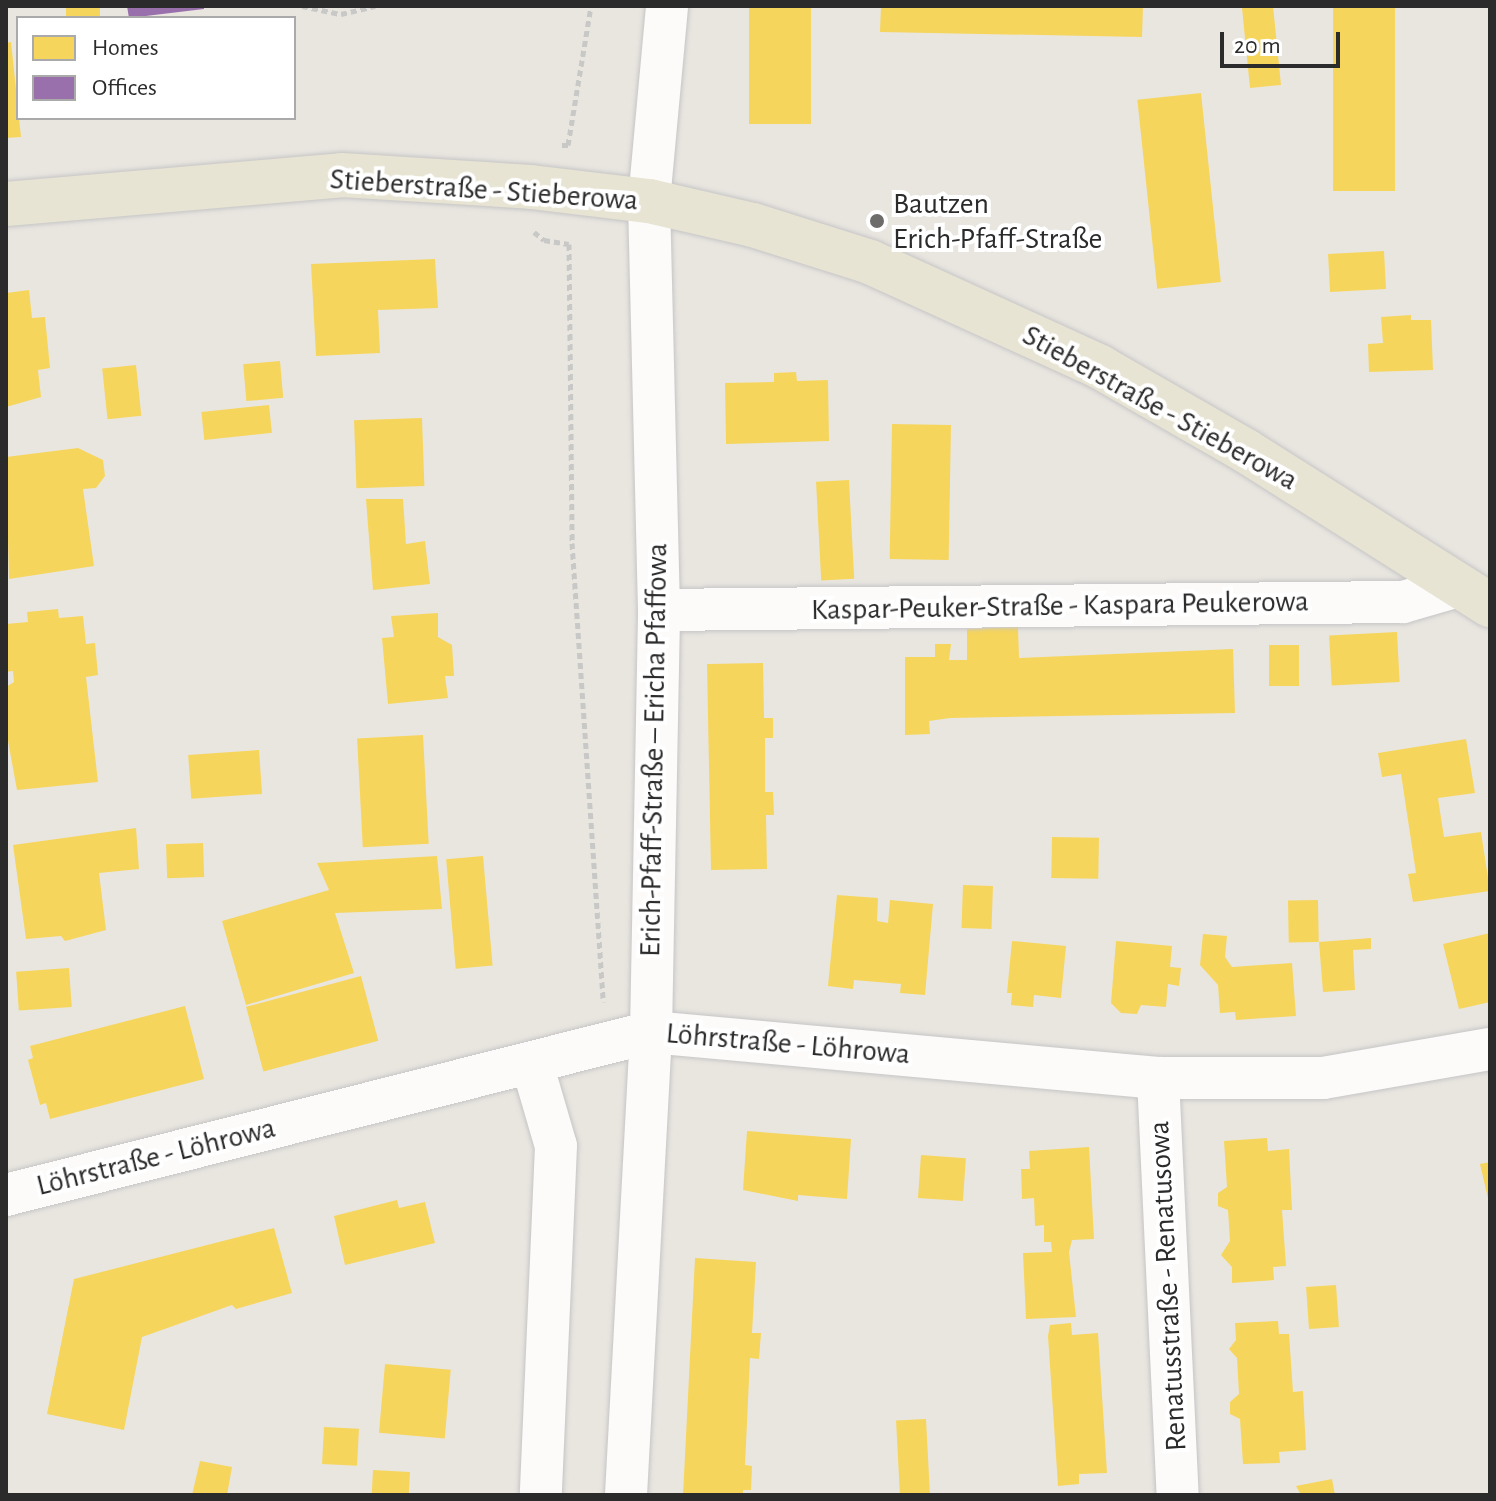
<!DOCTYPE html>
<html>
<head>
<meta charset="utf-8">
<style>
  body { margin:0 }
  #map { position:relative; width:1496px; height:1501px; overflow:hidden; background:#e9e6e0; font-family:"Alegreya Sans",sans-serif }
  div>[style] { position:absolute }
  [style*='--x'] { left:calc(var(--x)*1px); top:calc(var(--y)*1px); width:calc(var(--w)*1px); rotate:calc(var(--a)*1deg) }
  .homes>* { inset:0; background:#f6d55c; transform-origin:0 0 }
  .offices>* { inset:0; background:#9970ab }
  .path>* { height:5px; margin-top:-2.5px; transform-origin:0; background:repeating-linear-gradient(90deg,#c8c8c7 0 6px,transparent 0 10px) }
  .roads { filter:drop-shadow(0 0 2px #c6c5c6) drop-shadow(0 0 2px #c6c5c6) }
  .minor>* { height:42px; margin:-21px; padding:0 21px; transform-origin:21px; border-radius:21px; background:#fcfbfa }
  .primary>* { height:44px; margin:-22px; padding:0 22px; transform-origin:22px; border-radius:22px; background:#e7e4d3 }
  .dots>* { width:22px; height:22px; translate:-50% -50%; box-sizing:border-box; border:4px solid #fff; border-radius:50% }
  span { translate:-50% -50%; white-space:nowrap; text-align:center; line-height:1.15; -webkit-text-stroke:8px #fff; paint-order:stroke }
  .street-label { font-size:30px; color:#2b2b2b }
  .poi-label { font-size:30px; color:#2b2b2b }
  .left { translate:0 -50%; text-align:left }
  .frame { position:absolute; inset:0; border:8px solid #2b2b2b; pointer-events:none }
  .legend { position:absolute; left:16px; top:16px; width:280px; height:104px; box-sizing:border-box; background:#fff; border:2px solid #aaa; margin:0; padding:10px 14px; list-style:none; font-size:24px; color:#2b2b2b }
  .legend li { display:flex; align-items:center; gap:16px; height:40px }
  .legend b { width:40px; border:2px solid #aaa }
  .scale { position:absolute; left:1220px; top:32px; width:120px; height:36px; box-sizing:border-box; border:4px solid #2b2b2b; border-top:0; padding-left:10px; font-size:24px; line-height:28px; white-space:nowrap; color:#2b2b2b; -webkit-text-stroke:6px #fff; paint-order:stroke }
</style>
</head>
<body>
<div id="map">
  <div class="homes">
    <div style="left:66px;top:6px;width:34px;height:12px"></div>
    <div style="left:749px;top:6px;width:62px;height:118px"></div>
    <div style="clip-path:polygon(881px 6px,1143px 6px,1142px 37px,880px 32px)"></div>
    <div style="clip-path:polygon(1267px 6px,1273px 6px,1281px 85px,1250px 88px,1242px 8px)"></div>
    <div style="left:1333px;top:6px;width:62px;height:185px"></div>
    <div style="clip-path:polygon(11px 42px,21px 137px,6px 138px,6px 43px)"></div>
    <div style="left:1201px;top:93px;width:190px;height:64px;rotate:84deg"></div>
    <div style="left:1384px;top:251px;width:38px;height:56px;rotate:87deg"></div>
    <div style="clip-path:polygon(435px 259px,438px 308px,378px 310px,380px 353px,316px 356px,311px 264px)"></div>
    <div style="clip-path:polygon(29px 290px,32px 318px,45px 317px,50px 368px,38px 370px,41px 397px,6px 407px,6px 293px)"></div>
    <div style="clip-path:polygon(1411px 315px,1411px 320px,1431px 320px,1433px 370px,1369px 372px,1368px 344px,1383px 343px,1381px 317px)"></div>
    <div style="left:280px;top:361px;width:37px;height:37px;rotate:85deg"></div>
    <div style="left:136px;top:365px;width:51px;height:34px;rotate:84deg"></div>
    <div style="clip-path:polygon(796px 372px,797px 381px,828px 380px,829px 441px,726px 444px,725px 383px,774px 382px,774px 373px)"></div>
    <div style="left:269px;top:405px;width:28px;height:68px;rotate:84deg"></div>
    <div style="left:422px;top:418px;width:68px;height:68px;rotate:88deg"></div>
    <div style="left:892px;top:424px;width:59px;height:135px;rotate:1deg"></div>
    <div style="clip-path:polygon(78px 448px,103px 460px,105px 476px,96px 488px,83px 489px,94px 566px,9px 579px,6px 457px)"></div>
    <div style="left:849px;top:480px;width:99px;height:33px;rotate:87deg"></div>
    <div style="clip-path:polygon(366px 499px,403px 499px,406px 544px,425px 541px,430px 584px,373px 590px)"></div>
    <div style="clip-path:polygon(58px 609px,59px 618px,83px 616px,86px 644px,95px 643px,98px 675px,86px 677px,98px 782px,17px 790px,6px 730px,6px 687px,14px 682px,13px 671px,6px 672px,6px 624px,28px 622px,27px 612px)"></div>
    <div style="clip-path:polygon(438px 613px,438px 637px,452px 645px,454px 676px,445px 676px,448px 698px,388px 704px,382px 638px,394px 637px,391px 616px)"></div>
    <div style="clip-path:polygon(1018px 627px,1019px 658px,1233px 649px,1235px 713px,950px 718px,929px 721px,930px 734px,905px 735px,905px 657px,935px 657px,935px 644px,951px 644px,949px 660px,967px 660px,967px 629px)"></div>
    <div style="left:1397px;top:632px;width:50px;height:68px;rotate:87deg"></div>
    <div style="left:1269px;top:645px;width:30px;height:41px"></div>
    <div style="clip-path:polygon(763px 663px,764px 718px,773px 718px,773px 738px,765px 738px,765px 792px,773px 792px,774px 815px,766px 815px,767px 869px,711px 870px,707px 664px)"></div>
    <div style="left:423px;top:735px;width:109px;height:66px;rotate:87deg"></div>
    <div style="clip-path:polygon(1466px 739px,1475px 793px,1438px 798px,1441px 818px,1444px 837px,1481px 832px,1490px 891px,1413px 902px,1408px 874px,1416px 873px,1401px 774px,1382px 777px,1378px 753px)"></div>
    <div style="left:259px;top:750px;width:44px;height:71px;rotate:86deg"></div>
    <div style="clip-path:polygon(136px 828px,139px 869px,99px 873px,106px 930px,65px 941px,61px 936px,26px 939px,13px 845px)"></div>
    <div style="left:1052px;top:837px;width:47px;height:41px;rotate:1deg"></div>
    <div style="left:203px;top:843px;width:34px;height:37px;rotate:88deg"></div>
    <div style="clip-path:polygon(437px 856px,442px 909px,335px 913px,354px 973px,246px 1005px,222px 921px,329px 890px,317px 863px)"></div>
    <div style="left:483px;top:856px;width:110px;height:37px;rotate:85deg"></div>
    <div style="left:963px;top:885px;width:30px;height:43px;rotate:2deg"></div>
    <div style="clip-path:polygon(837px 895px,878px 898px,877px 921px,888px 923px,890px 900px,933px 904px,925px 995px,900px 993px,901px 984px,854px 980px,853px 989px,828px 986px)"></div>
    <div style="left:1318px;top:900px;width:42px;height:30px;rotate:89deg"></div>
    <div style="clip-path:polygon(1490px 933px,1490px 1002px,1459px 1009px,1443px 944px)"></div>
    <div style="clip-path:polygon(1203px 934px,1227px 936px,1225px 957px,1232px 967px,1292px 963px,1296px 1016px,1236px 1020px,1235px 1012px,1220px 1013px,1218px 985px,1200px 965px)"></div>
    <div style="clip-path:polygon(1371px 938px,1371px 949px,1353px 950px,1355px 990px,1323px 992px,1319px 942px)"></div>
    <div style="clip-path:polygon(1012px 941px,1066px 946px,1061px 998px,1034px 995px,1033px 1007px,1011px 1005px,1012px 993px,1007px 993px)"></div>
    <div style="clip-path:polygon(1116px 941px,1172px 946px,1170px 967px,1181px 968px,1179px 986px,1168px 984px,1166px 1007px,1141px 1005px,1137px 1014px,1121px 1013px,1111px 1003px)"></div>
    <div style="left:69px;top:968px;width:39px;height:53px;rotate:86deg"></div>
    <div style="left:361px;top:976px;width:67px;height:119px;rotate:75deg"></div>
    <div style="clip-path:polygon(185px 1006px,204px 1079px,50px 1119px,46px 1103px,40px 1105px,28px 1060px,33px 1058px,30px 1046px)"></div>
    <div style="clip-path:polygon(747px 1131px,851px 1139px,847px 1199px,798px 1195px,798px 1201px,743px 1190px)"></div>
    <div style="clip-path:polygon(1267px 1138px,1268px 1151px,1289px 1149px,1292px 1210px,1282px 1210px,1286px 1266px,1273px 1267px,1274px 1280px,1232px 1283px,1232px 1267px,1221px 1255px,1230px 1241px,1228px 1210px,1218px 1206px,1218px 1193px,1227px 1187px,1224px 1141px)"></div>
    <div style="clip-path:polygon(1089px 1147px,1094px 1239px,1072px 1240px,1069px 1252px,1076px 1317px,1026px 1319px,1023px 1253px,1052px 1252px,1051px 1242px,1044px 1242px,1044px 1225px,1035px 1226px,1034px 1198px,1022px 1199px,1021px 1169px,1030px 1169px,1029px 1151px)"></div>
    <div style="left:921px;top:1155px;width:45px;height:43px;rotate:4deg"></div>
    <div style="clip-path:polygon(1490px 1162px,1490px 1203px,1489px 1203px,1480px 1164px)"></div>
    <div style="clip-path:polygon(397px 1200px,399px 1208px,425px 1202px,435px 1243px,345px 1265px,334px 1216px)"></div>
    <div style="clip-path:polygon(274px 1228px,292px 1293px,236px 1309px,232px 1305px,142px 1337px,124px 1430px,47px 1414px,74px 1279px)"></div>
    <div style="clip-path:polygon(695px 1258px,756px 1262px,752px 1333px,761px 1333px,759px 1359px,750px 1358px,745px 1465px,752px 1466px,751px 1490px,743px 1490px,743px 1495px,683px 1495px)"></div>
    <div style="left:1336px;top:1285px;width:42px;height:30px;rotate:86deg"></div>
    <div style="clip-path:polygon(1278px 1321px,1279px 1334px,1289px 1334px,1293px 1392px,1303px 1391px,1306px 1450px,1279px 1452px,1280px 1463px,1243px 1464px,1240px 1419px,1230px 1414px,1230px 1402px,1239px 1394px,1237px 1358px,1229px 1349px,1236px 1340px,1235px 1323px)"></div>
    <div style="clip-path:polygon(1071px 1323px,1072px 1335px,1098px 1333px,1107px 1473px,1079px 1474px,1079px 1484px,1058px 1486px,1048px 1336px,1050px 1325px)"></div>
    <div style="left:385px;top:1364px;width:66px;height:69px;rotate:5deg"></div>
    <div style="left:926px;top:1419px;width:76px;height:30px;rotate:87deg"></div>
    <div style="left:324px;top:1427px;width:35px;height:37px;rotate:3deg"></div>
    <div style="clip-path:polygon(200px 1461px,232px 1467px,227px 1495px,192px 1495px)"></div>
    <div style="left:373px;top:1470px;width:37px;height:25px;rotate:3deg"></div>
    <div style="clip-path:polygon(1332px 1479px,1335px 1495px,1301px 1495px,1296px 1486px)"></div>
  </div>
  <div class="offices">
    <div style="clip-path:polygon(127px 6px,204px 6px,204px 9px,129px 18px)"></div>
  </div>
  <div class="path">
    <div style="--x:302;--y:6;--w:40;--a:12"></div>
    <div style="--x:341;--y:14;--w:35;--a:-13"></div>
    <div style="--x:562;--y:145;--w:6;--a:0"></div>
    <div style="--x:568;--y:145;--w:141;--a:-80.6"></div>
    <div style="--x:534;--y:232;--w:13;--a:39"></div>
    <div style="--x:544;--y:240;--w:25;--a:9"></div>
    <div style="--x:569;--y:244;--w:299;--a:89.4"></div>
    <div style="--x:572;--y:543;--w:460;--a:86.1"></div>
  </div>
  <div class="roads">
    <div class="minor">
      <div style="--x:659;--y:610;--w:744;--a:-0.62"></div>
      <div style="--x:1403;--y:602;--w:57;--a:-16.2"></div>
      <div style="--x:532;--y:1064;--w:85;--a:73.7"></div>
      <div style="--x:556;--y:1146;--w:349;--a:92.5"></div>
      <div style="--x:1158;--y:1078;--w:417;--a:87.3"></div>
      <div style="--x:6;--y:1195;--w:665;--a:-14.18"></div>
      <div style="--x:651;--y:1032;--w:509;--a:5.18"></div>
      <div style="--x:1158;--y:1078;--w:165;--a:0"></div>
      <div style="--x:1323;--y:1078;--w:169;--a:-9.9"></div>
      <div style="--x:626;--y:1495;--w:464;--a:-86.9"></div>
      <div style="--x:651;--y:1032;--w:422;--a:-88.9"></div>
      <div style="--x:659;--y:610;--w:409;--a:-91.4"></div>
      <div style="--x:649;--y:201;--w:196;--a:-84.7"></div>
    </div>
    <div class="primary">
      <div style="--x:6;--y:204;--w:337;--a:-4.9"></div>
      <div style="--x:342;--y:175;--w:189;--a:3.6"></div>
      <div style="--x:531;--y:187;--w:119;--a:6.8"></div>
      <div style="--x:649;--y:201;--w:107;--a:13"></div>
      <div style="--x:753;--y:225;--w:123;--a:17.5"></div>
      <div style="--x:870;--y:262;--w:253;--a:24.5"></div>
      <div style="--x:1100;--y:367;--w:168;--a:29.9"></div>
      <div style="--x:1246;--y:451;--w:289;--a:32.3"></div>
    </div>
  </div>
  <div class="dots">
    <div style="left:877px;top:221px;background:#6e6c6a"></div>
  </div>
  <div class="street-label">
    <span style="left:484px;top:190px;rotate:4deg">Stieberstraße - Stieberowa</span>
    <span style="left:1160px;top:408px;rotate:29deg">Stieberstraße - Stieberowa</span>
    <span style="left:1060px;top:606px;rotate:-1deg">Kaspar-Peuker-Straße - Kaspara Peukerowa</span>
    <span style="left:654px;top:750px;rotate:-89deg">Erich-Pfaff-Straße – Ericha Pfaffowa</span>
    <span style="left:788px;top:1044px;rotate:5deg">Löhrstraße - Löhrowa</span>
    <span style="left:156px;top:1157px;rotate:-14deg">Löhrstraße - Löhrowa</span>
    <span style="left:1168px;top:1286px;rotate:-93deg">Renatusstraße - Renatusowa</span>
  </div>
  <div class="poi-label">
    <span class="left" style="left:893px;top:221px">Bautzen<br>Erich-Pfaff-Straße</span>
  </div>
  <div class="frame"></div>
  <ul class="legend">
  <li><b style="height:22px;background:#f6d55c"></b>Homes</li>
  <li><b style="height:22px;background:#9970ab"></b>Offices</li>
  </ul>
  <div class="scale">20 m</div>
</div>
</body>
</html>
